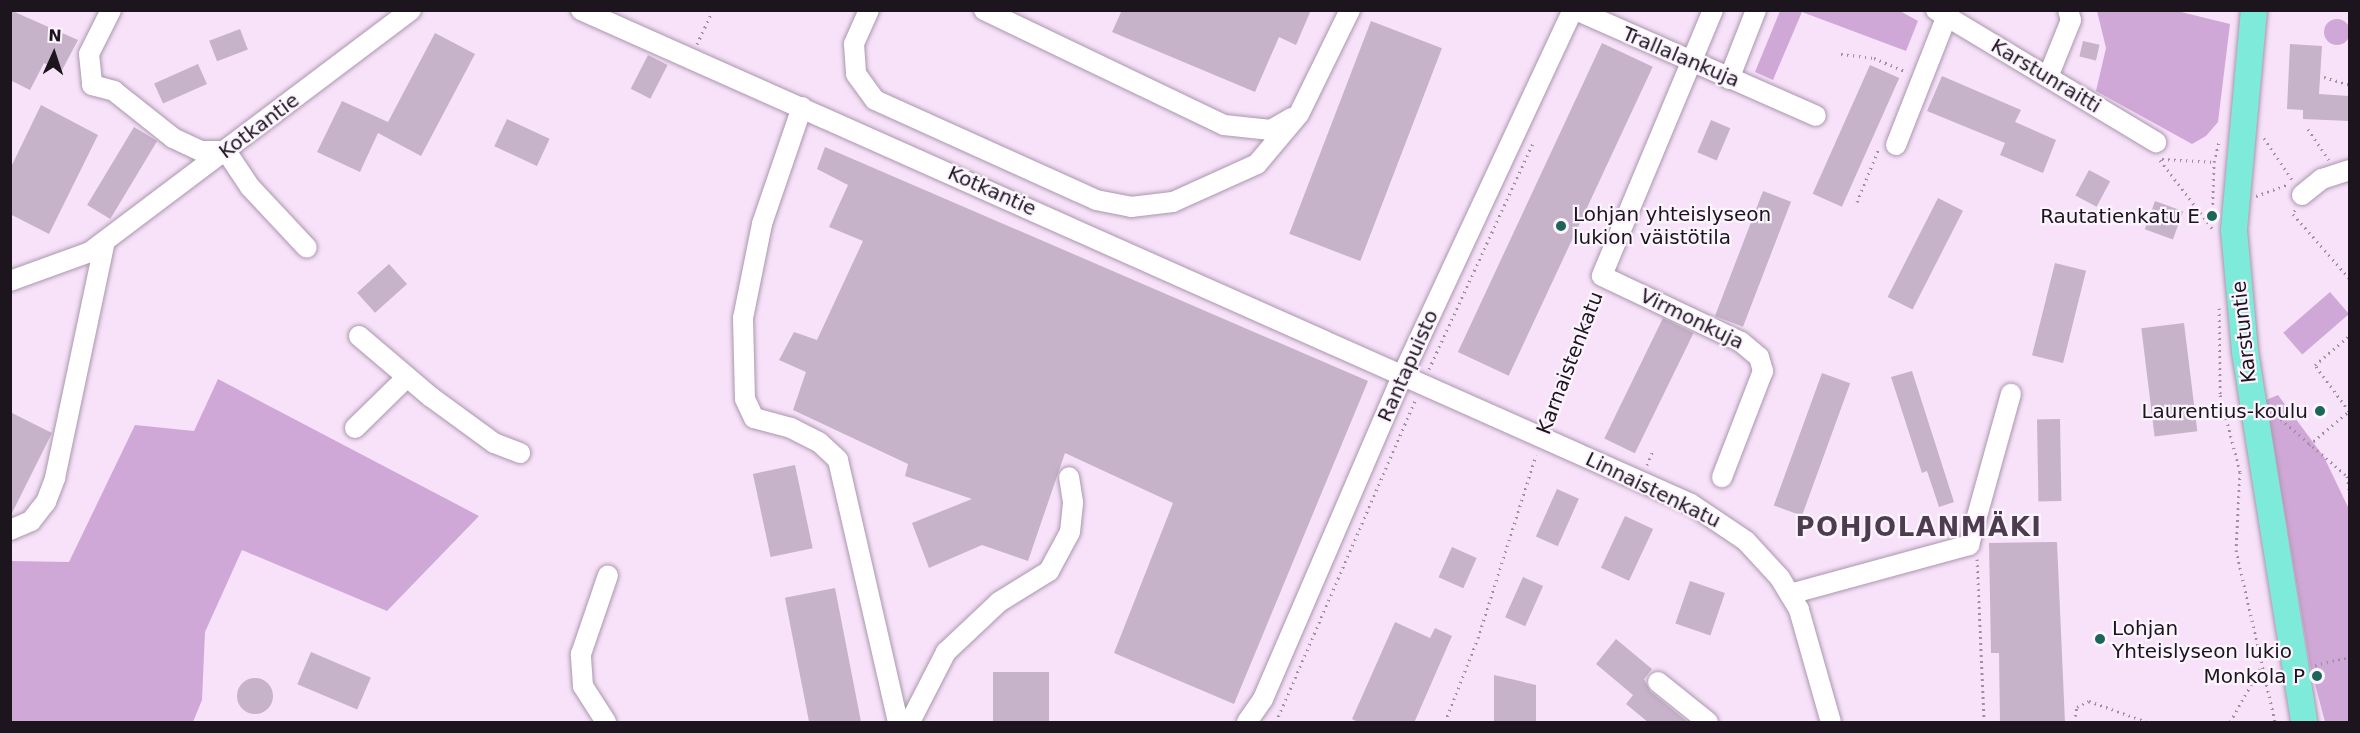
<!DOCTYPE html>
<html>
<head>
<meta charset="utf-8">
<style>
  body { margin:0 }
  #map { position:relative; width:2360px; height:733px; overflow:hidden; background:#f7e2fa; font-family:"DejaVu Sans",sans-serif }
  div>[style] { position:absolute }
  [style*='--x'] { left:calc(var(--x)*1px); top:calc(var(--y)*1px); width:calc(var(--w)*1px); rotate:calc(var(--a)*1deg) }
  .green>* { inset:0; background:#d0a8d7; transform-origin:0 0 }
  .round { border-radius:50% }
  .building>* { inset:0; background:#c6b2c9; transform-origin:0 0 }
  .path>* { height:3px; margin-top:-1.5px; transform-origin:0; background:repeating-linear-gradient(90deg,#9f8fa1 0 1.5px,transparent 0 6px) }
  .roads { filter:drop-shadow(0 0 2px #aa96ad) drop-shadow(0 0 2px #aa96ad) }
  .minor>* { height:20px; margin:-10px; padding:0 10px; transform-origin:10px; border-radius:10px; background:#fff }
  .major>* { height:26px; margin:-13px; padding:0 13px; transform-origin:13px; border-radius:13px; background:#7eebda }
  .dots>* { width:16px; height:16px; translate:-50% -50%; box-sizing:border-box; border:3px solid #fcf4fe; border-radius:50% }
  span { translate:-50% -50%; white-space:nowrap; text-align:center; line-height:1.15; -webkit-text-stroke:4.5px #fcf4fe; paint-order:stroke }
  .street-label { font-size:20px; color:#1c151e }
  .poi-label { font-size:20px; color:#1c151e }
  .left { translate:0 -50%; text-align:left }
  .right { translate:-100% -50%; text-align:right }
  .district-label { font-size:26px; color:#4d3c50; font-weight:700; letter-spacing:1.5px }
  .frame { position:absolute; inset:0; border:12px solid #1c151e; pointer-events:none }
  .north { position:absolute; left:24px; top:24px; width:60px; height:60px; -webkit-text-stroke:4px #fcf4fe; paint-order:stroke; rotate:3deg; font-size:16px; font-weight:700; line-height:24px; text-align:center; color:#1c151e }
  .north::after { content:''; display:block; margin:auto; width:21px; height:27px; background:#1c151e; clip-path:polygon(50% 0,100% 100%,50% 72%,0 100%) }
</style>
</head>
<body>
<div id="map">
  <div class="green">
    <div style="clip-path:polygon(1780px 11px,1900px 11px,1918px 21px,1906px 51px,1802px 12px,1773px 80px,1755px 72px)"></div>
    <div style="clip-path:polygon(2097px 11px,2177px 11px,2230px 24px,2218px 122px,2206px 136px,2192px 144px,2096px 91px,2106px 48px)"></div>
    <div class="round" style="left:2324px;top:19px;width:26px;height:26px"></div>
    <div style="left:2330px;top:292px;width:29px;height:62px;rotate:49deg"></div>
    <div style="clip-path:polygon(218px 379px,479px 516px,387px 611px,242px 550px,205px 632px,202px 700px,193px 722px,11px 722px,11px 561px,69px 562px,135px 425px,194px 431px)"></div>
    <div style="clip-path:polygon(2278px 395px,2324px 457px,2349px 509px,2349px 722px,2325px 722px,2310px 665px,2266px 400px)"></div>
  </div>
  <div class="building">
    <div style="clip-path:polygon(10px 10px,78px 40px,61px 72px,44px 63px,30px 90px,10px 80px)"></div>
    <div style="clip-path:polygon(1122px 10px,1311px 10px,1296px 45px,1279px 37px,1255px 92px,1112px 32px)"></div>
    <div style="left:1371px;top:21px;width:76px;height:228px;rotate:21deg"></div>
    <div style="left:240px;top:29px;width:22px;height:33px;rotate:69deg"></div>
    <div style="clip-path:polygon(435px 33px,475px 54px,421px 156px,378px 133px,360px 172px,317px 152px,342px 101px,388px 122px)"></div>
    <div style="left:2083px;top:41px;width:17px;height:16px;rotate:13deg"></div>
    <div style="left:1602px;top:43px;width:56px;height:341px;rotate:25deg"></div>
    <div style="clip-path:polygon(2290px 44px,2322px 46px,2319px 94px,2349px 96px,2349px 121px,2303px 119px,2303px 110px,2287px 109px)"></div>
    <div style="left:648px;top:55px;width:22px;height:38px;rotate:27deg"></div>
    <div style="left:198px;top:64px;width:22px;height:48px;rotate:66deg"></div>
    <div style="left:1870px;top:65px;width:32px;height:141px;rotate:24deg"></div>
    <div style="clip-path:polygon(1942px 76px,2021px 110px,2015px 122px,2056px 140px,2043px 173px,2000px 155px,2005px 143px,1927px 111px)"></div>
    <div style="clip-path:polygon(41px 105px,98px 135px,49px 234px,10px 214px,10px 169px)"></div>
    <div style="left:507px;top:119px;width:47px;height:30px;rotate:25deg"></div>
    <div style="left:1711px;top:120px;width:21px;height:35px;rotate:23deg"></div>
    <div style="left:134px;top:127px;width:27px;height:91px;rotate:31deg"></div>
    <div style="clip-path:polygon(825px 147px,1368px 381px,1234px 704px,1114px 653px,1173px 503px,1065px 453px,1028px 561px,982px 545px,929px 568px,912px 523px,972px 499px,905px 476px,908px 464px,793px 410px,806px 372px,779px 360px,794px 332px,817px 340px,863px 241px,829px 227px,848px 185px,817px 169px)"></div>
    <div style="left:2089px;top:170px;width:24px;height:29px;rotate:28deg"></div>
    <div style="left:1763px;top:191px;width:30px;height:134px;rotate:21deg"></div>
    <div style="left:1938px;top:198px;width:28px;height:111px;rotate:27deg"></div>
    <div style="left:2155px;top:201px;width:30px;height:30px;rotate:20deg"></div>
    <div style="left:2055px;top:263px;width:32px;height:95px;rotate:14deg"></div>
    <div style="left:389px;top:264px;width:27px;height:43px;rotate:48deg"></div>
    <div style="left:1663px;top:318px;width:34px;height:134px;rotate:26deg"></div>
    <div style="left:2184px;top:323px;width:109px;height:43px;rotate:83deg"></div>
    <div style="clip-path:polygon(1912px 371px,1954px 502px,1939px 507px,1927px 471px,1922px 473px,1891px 377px)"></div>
    <div style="left:1822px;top:373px;width:30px;height:141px;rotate:20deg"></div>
    <div style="clip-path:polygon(10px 412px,52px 433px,10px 517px)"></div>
    <div style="left:2060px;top:419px;width:82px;height:23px;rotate:89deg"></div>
    <div style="left:795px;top:465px;width:85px;height:43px;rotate:78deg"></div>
    <div style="left:1557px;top:489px;width:24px;height:52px;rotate:24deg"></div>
    <div style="left:1625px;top:516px;width:31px;height:57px;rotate:25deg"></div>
    <div style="clip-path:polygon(2057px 542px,2065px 723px,2000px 723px,1999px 653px,1991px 653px,1989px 543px)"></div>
    <div style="left:1452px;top:547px;width:27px;height:33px;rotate:24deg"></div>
    <div style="left:1523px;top:577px;width:22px;height:44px;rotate:24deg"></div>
    <div style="left:1690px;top:581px;width:37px;height:45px;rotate:19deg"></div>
    <div style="left:835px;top:588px;width:137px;height:51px;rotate:79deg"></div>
    <div style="clip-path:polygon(1395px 622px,1430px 638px,1435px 628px,1452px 636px,1414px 723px,1360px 723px,1352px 719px)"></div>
    <div style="clip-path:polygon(1616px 639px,1652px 669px,1644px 679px,1650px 691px,1689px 723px,1649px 723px,1626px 704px,1633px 695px,1596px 664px)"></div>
    <div style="left:311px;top:652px;width:65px;height:35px;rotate:23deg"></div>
    <div style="left:993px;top:672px;width:56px;height:51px"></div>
    <div style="clip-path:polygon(1494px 675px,1536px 685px,1536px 723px,1494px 723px)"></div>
    <div class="round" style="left:237px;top:678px;width:36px;height:36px"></div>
  </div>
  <div class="path">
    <div style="--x:697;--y:44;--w:38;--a:-65"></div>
    <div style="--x:1841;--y:54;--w:33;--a:7"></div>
    <div style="--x:1874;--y:58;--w:36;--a:23"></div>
    <div style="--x:2324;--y:77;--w:27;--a:17"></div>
    <div style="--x:2308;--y:129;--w:37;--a:56"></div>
    <div style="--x:2264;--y:138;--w:52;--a:56"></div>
    <div style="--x:2162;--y:159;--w:52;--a:3.3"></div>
    <div style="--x:2160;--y:160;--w:86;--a:52.6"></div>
    <div style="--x:2256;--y:196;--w:33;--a:-20"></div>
    <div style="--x:1857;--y:202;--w:58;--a:-67.8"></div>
    <div style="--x:2295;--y:210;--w:4;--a:117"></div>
    <div style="--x:2293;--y:214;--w:86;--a:48.8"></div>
    <div style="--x:2212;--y:222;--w:60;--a:-88.1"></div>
    <div style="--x:2214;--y:162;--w:21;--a:-76"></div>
    <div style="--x:2219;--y:308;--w:87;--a:89.3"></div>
    <div style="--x:2220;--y:395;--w:80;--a:75.4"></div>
    <div style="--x:2240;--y:472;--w:78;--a:92.9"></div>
    <div style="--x:2236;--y:550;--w:176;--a:77.2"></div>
    <div style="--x:1429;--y:369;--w:249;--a:-65.3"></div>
    <div style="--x:2276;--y:415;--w:94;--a:40.7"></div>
    <div style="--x:2347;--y:476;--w:21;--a:82"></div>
    <div style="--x:1548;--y:420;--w:137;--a:-69.1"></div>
    <div style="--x:2309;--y:445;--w:52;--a:-40.4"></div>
    <div style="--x:2349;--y:411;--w:57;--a:-126.5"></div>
    <div style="--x:2315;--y:365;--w:46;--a:-40.6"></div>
    <div style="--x:1647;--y:465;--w:15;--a:-67"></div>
    <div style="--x:1977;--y:559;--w:163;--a:87.5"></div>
    <div style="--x:2315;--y:665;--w:36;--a:-13"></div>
    <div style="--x:1276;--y:722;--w:352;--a:-66.6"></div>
    <div style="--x:1445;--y:722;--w:90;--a:-68.6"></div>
    <div style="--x:1478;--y:638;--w:192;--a:-72.4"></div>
    <div style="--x:2074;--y:722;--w:15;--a:-79"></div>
    <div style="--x:2077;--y:707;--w:13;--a:-27"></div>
    <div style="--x:2089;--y:701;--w:62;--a:19.9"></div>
    <div style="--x:2230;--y:722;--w:63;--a:-60.6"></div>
  </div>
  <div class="roads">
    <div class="minor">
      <div style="--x:111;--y:10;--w:49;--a:116.6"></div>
      <div style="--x:89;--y:54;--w:31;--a:84"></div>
      <div style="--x:92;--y:85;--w:23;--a:15"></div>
      <div style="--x:114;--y:91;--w:75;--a:38.5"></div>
      <div style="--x:173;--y:138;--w:31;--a:25"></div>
      <div style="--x:201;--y:151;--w:25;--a:0"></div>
      <div style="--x:226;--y:151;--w:43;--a:56.3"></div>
      <div style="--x:250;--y:187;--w:83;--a:46.9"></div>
      <div style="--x:581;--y:10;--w:1215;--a:23.99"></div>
      <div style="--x:1691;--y:504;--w:66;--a:33.9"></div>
      <div style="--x:1746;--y:541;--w:50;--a:47.4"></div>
      <div style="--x:1780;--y:578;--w:37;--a:59"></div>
      <div style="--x:1799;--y:610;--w:116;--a:74.1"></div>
      <div style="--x:869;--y:10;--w:37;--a:114"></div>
      <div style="--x:854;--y:44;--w:30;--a:86"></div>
      <div style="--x:856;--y:74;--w:32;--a:54"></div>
      <div style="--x:875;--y:100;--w:243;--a:24.3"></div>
      <div style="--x:1096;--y:200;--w:36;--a:11"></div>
      <div style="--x:1131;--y:207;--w:42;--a:-6.8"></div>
      <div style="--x:1173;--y:202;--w:92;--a:-24.3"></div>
      <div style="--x:1257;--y:164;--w:65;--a:-50"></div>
      <div style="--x:1299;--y:114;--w:116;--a:-63.9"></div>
      <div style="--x:984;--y:10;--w:266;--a:25.6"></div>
      <div style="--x:1224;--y:125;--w:47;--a:6.1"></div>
      <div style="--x:1271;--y:130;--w:24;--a:-30"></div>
      <div style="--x:1576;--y:10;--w:262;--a:23.8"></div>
      <div style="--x:1713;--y:10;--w:288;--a:112.7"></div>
      <div style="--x:1602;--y:276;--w:154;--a:25.4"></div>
      <div style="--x:1741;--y:342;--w:23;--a:40"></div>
      <div style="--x:1759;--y:357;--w:15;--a:74"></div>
      <div style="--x:1763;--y:371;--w:114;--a:111.1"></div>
      <div style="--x:1936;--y:10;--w:257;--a:31"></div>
      <div style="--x:2048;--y:77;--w:61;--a:-68"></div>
      <div style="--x:2071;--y:20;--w:10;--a:-107"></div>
      <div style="--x:1729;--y:79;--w:74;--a:-68.6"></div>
      <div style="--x:802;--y:107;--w:124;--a:108.9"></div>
      <div style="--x:762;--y:224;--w:96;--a:101.4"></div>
      <div style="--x:743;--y:318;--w:81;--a:88.6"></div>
      <div style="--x:745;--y:399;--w:21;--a:65"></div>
      <div style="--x:754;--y:418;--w:38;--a:15"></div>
      <div style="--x:791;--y:428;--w:31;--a:27"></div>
      <div style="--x:819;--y:442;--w:26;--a:43"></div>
      <div style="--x:838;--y:460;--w:269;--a:77.1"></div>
      <div style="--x:1896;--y:145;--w:136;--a:-68.5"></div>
      <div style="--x:2302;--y:195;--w:26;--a:-39"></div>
      <div style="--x:2322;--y:179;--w:29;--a:-18"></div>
      <div style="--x:10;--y:281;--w:85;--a:-19.9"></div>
      <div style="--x:90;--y:252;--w:402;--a:-37"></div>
      <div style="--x:359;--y:336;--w:94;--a:40.3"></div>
      <div style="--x:431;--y:397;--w:78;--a:36.1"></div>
      <div style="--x:494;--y:443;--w:28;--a:21"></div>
      <div style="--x:355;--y:428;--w:73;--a:-44.4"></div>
      <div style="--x:10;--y:530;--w:23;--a:-23"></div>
      <div style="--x:31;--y:521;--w:24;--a:-52"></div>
      <div style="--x:46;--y:502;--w:26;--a:-69"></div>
      <div style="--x:55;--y:478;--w:242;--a:-78.1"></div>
      <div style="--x:1790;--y:594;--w:186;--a:-15.3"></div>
      <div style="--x:1969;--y:545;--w:157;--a:-74.5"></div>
      <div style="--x:1658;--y:682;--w:64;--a:38.7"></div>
      <div style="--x:606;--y:722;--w:43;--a:-122.6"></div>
      <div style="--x:583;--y:686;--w:32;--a:-94"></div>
      <div style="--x:581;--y:654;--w:83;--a:-71.1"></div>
      <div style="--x:910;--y:722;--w:79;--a:-62.8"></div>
      <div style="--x:946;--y:652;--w:73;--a:-43.3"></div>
      <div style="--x:999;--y:602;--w:59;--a:-31.8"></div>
      <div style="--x:1049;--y:571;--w:44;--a:-61.7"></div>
      <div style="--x:1070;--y:532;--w:30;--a:-84"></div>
      <div style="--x:1073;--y:502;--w:25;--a:-99"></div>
      <div style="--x:1247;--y:722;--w:28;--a:-55"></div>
      <div style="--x:1263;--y:699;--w:354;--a:-66.7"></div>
      <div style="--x:1403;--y:374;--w:402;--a:-65"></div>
    </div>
    <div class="major">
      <div style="--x:2254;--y:10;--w:221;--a:95.2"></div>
      <div style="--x:2234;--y:230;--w:122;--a:84.8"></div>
      <div style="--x:2245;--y:352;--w:375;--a:80.9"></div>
    </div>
  </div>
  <div class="dots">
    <div style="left:2212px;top:216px;background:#1d6559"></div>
    <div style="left:1561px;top:226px;background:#1d6559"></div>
    <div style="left:2320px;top:411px;background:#1d6559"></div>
    <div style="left:2100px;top:639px;background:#1d6559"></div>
    <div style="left:2317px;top:676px;background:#1d6559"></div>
  </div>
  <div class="street-label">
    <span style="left:1681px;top:57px;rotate:23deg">Trallalankuja</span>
    <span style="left:2046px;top:76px;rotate:31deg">Karstunraitti</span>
    <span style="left:259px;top:126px;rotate:-37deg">Kotkantie</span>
    <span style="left:992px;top:191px;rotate:24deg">Kotkantie</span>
    <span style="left:1692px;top:319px;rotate:26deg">Virmonkuja</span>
    <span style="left:2244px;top:332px;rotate:-96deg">Karstuntie</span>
    <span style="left:1570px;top:363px;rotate:-69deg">Karnaistenkatu</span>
    <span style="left:1408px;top:366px;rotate:-66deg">Rantapuisto</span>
    <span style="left:1653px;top:490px;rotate:26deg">Linnaistenkatu</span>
  </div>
  <div class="poi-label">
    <span class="left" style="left:1573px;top:226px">Lohjan yhteislyseon<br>lukion väistötila</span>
    <span class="right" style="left:2200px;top:216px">Rautatienkatu E</span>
    <span class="right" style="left:2308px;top:411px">Laurentius-koulu</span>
    <span class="left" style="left:2112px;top:640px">Lohjan<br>Yhteislyseon lukio</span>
    <span class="right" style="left:2305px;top:676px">Monkola P</span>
  </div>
  <div class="district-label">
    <span style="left:1919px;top:528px">POHJOLANMÄKI</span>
  </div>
  <div class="frame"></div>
  <div class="north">N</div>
</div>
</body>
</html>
